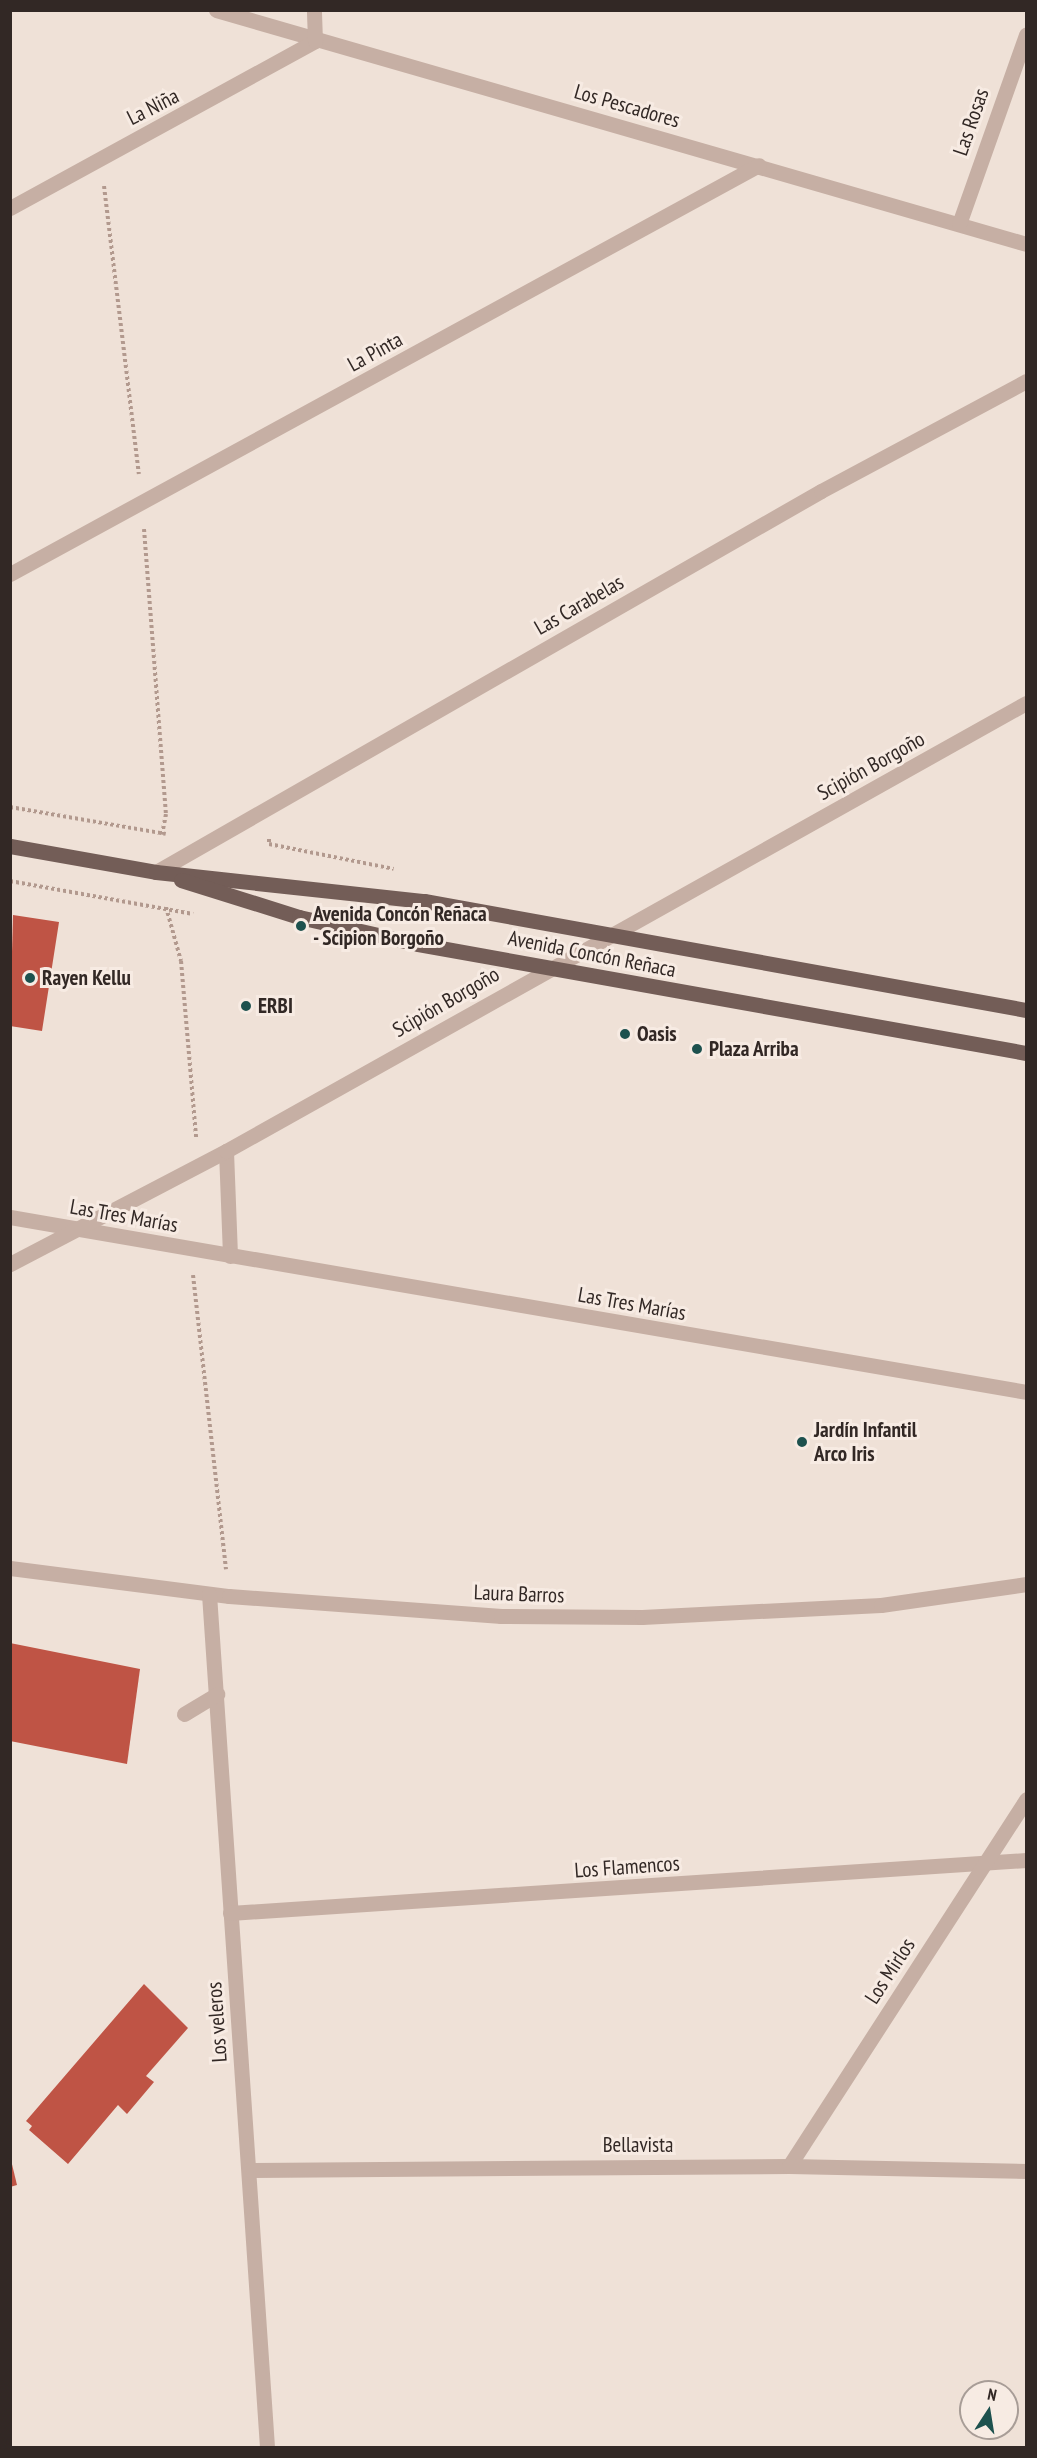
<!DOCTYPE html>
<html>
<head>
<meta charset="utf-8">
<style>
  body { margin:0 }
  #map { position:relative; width:1037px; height:2458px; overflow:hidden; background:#efe1d7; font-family:"PT Sans Narrow",sans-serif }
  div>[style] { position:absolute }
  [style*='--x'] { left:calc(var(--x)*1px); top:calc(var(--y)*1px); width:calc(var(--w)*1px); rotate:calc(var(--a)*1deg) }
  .building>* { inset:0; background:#bf5445 }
  .path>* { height:4px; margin-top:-2px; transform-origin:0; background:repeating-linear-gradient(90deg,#b2998e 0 3px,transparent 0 6px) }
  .minor>* { height:15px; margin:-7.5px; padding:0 7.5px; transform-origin:7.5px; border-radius:7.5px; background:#c6afa4 }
  .major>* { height:15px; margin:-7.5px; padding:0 7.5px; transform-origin:7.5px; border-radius:7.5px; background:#735d57 }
  .dots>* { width:16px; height:16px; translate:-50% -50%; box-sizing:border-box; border:3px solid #f7ebe3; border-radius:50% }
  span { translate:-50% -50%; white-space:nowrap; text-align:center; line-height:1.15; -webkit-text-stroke:6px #f7ebe3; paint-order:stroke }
  .street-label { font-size:21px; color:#322825 }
  .poi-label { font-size:21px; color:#322825; font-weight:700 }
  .left { translate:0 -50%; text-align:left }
  .frame { position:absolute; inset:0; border:12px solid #322825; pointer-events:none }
  .north { position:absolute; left:959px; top:2380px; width:60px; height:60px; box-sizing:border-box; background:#f7ebe3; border:2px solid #a89d97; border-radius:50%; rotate:12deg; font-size:16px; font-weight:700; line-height:24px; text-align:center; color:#322825 }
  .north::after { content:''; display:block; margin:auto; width:21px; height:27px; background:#1d514e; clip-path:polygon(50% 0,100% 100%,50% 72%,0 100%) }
</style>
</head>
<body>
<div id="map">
  <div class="building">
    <div style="clip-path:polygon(13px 915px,59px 922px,42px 1031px,10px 1026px)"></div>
    <div style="clip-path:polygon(10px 1643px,140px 1669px,127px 1764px,10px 1741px)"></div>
    <div style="clip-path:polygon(144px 1984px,188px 2028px,146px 2076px,154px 2082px,127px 2114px,118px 2105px,68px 2164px,29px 2130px,32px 2126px,26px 2121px)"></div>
    <div style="clip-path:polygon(10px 2156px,17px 2185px,10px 2187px)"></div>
  </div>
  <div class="path">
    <div style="--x:104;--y:186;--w:290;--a:83.1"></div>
    <div style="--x:144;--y:529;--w:286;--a:85.6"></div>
    <div style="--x:166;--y:814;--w:21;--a:101"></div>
    <div style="--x:10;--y:807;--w:158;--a:9.8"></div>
    <div style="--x:269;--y:839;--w:5;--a:90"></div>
    <div style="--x:269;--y:844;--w:127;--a:11.3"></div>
    <div style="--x:10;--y:881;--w:186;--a:10.2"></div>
    <div style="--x:166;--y:907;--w:56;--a:74.5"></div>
    <div style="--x:181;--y:961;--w:177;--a:85.1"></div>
    <div style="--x:193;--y:1275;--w:296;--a:83.6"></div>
  </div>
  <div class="minor">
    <div style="--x:216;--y:10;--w:843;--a:16.11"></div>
    <div style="--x:10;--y:208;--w:348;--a:-28.7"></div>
    <div style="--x:315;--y:41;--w:31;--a:-92"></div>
    <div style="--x:959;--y:224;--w:201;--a:-70.5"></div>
    <div style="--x:10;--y:574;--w:853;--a:-28.64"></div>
    <div style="--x:156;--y:872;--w:766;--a:-29.81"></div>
    <div style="--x:821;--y:491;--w:233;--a:-28.2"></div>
    <div style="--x:226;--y:1151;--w:105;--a:87.8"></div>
    <div style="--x:10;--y:1217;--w:1031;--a:9.77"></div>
    <div style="--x:10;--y:1264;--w:244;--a:-27.6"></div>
    <div style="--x:226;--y:1151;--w:917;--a:-29.25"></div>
    <div style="--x:10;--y:1568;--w:221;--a:7.3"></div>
    <div style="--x:229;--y:1596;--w:273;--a:4.2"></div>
    <div style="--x:501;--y:1616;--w:141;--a:0.4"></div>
    <div style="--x:642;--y:1617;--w:239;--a:-2.9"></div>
    <div style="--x:881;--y:1605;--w:147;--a:-8.2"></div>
    <div style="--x:209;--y:1594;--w:856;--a:86.11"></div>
    <div style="--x:184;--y:1714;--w:39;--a:-31"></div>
    <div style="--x:230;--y:1913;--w:798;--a:-3.81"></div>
    <div style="--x:789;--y:2166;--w:437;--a:-57.1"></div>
    <div style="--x:249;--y:2170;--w:540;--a:-0.42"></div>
    <div style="--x:789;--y:2166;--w:237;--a:1.2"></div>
  </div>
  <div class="major">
    <div style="--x:10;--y:846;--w:148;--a:10.1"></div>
    <div style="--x:156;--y:872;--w:270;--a:6.2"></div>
    <div style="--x:424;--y:901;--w:612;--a:10.26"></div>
    <div style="--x:181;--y:880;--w:124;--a:17.4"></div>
    <div style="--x:299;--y:917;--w:122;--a:12.8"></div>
    <div style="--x:418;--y:944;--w:618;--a:10.16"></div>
  </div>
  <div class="dots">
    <div style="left:301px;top:926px;background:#1d514e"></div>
    <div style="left:30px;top:978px;background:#1d514e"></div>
    <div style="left:246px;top:1006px;background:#1d514e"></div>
    <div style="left:625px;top:1034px;background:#1d514e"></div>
    <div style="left:697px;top:1049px;background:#1d514e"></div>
    <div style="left:802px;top:1442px;background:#1d514e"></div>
  </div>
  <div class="street-label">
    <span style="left:627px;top:106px;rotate:16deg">Los Pescadores</span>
    <span style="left:153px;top:107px;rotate:-27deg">La Niña</span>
    <span style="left:971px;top:122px;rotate:-71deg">Las Rosas</span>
    <span style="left:375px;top:352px;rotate:-29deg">La Pinta</span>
    <span style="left:579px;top:605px;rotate:-30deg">Las Carabelas</span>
    <span style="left:871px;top:766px;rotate:-29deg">Scipión Borgoño</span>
    <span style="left:592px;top:954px;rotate:11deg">Avenida Concón Reñaca</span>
    <span style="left:446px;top:1002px;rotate:-30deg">Scipión Borgoño</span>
    <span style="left:124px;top:1216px;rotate:10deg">Las Tres Marías</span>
    <span style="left:632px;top:1304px;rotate:10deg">Las Tres Marías</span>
    <span style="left:519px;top:1594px;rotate:2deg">Laura Barros</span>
    <span style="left:627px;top:1867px;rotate:-4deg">Los Flamencos</span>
    <span style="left:890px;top:1971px;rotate:-57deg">Los Mirlos</span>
    <span style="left:217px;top:2022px;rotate:-94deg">Los veleros</span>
    <span style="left:638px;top:2145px">Bellavista</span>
  </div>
  <div class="poi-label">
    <span class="left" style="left:313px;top:926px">Avenida Concón Reñaca<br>- Scipion Borgoño</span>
    <span class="left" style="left:42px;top:978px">Rayen Kellu</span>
    <span class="left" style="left:258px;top:1006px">ERBI</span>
    <span class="left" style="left:637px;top:1034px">Oasis</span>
    <span class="left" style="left:709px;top:1049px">Plaza Arriba</span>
    <span class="left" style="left:814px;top:1442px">Jardín Infantil<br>Arco Iris</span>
  </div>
  <div class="frame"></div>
  <div class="north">N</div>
</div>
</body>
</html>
